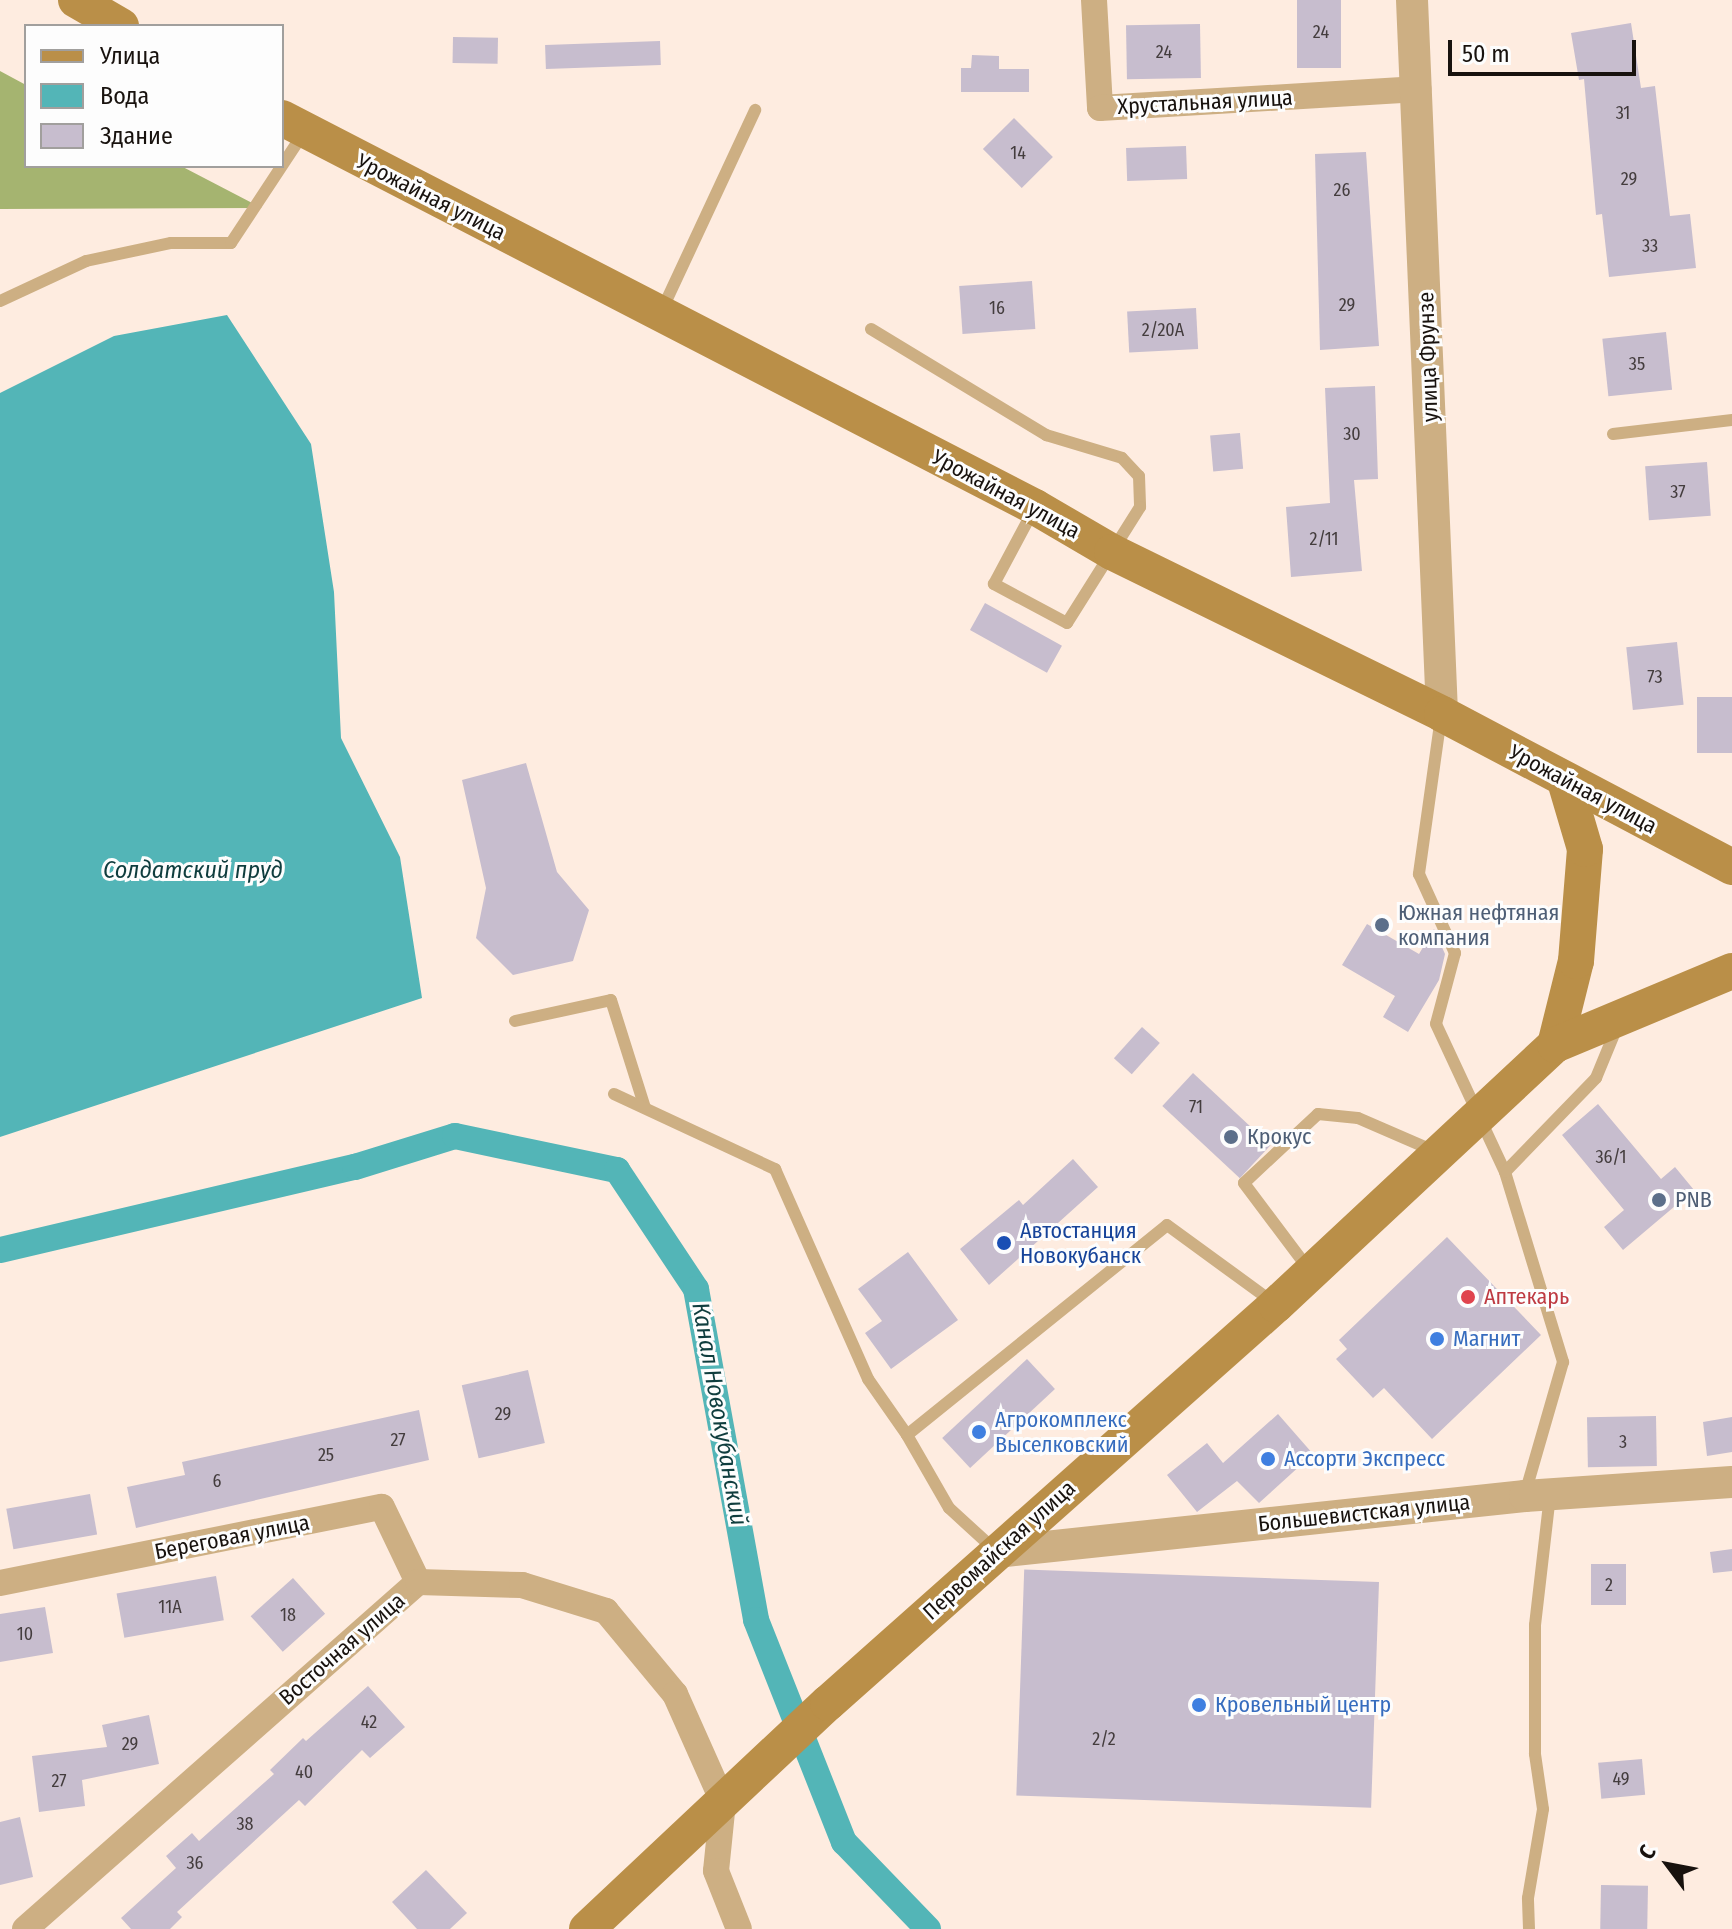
<!DOCTYPE html>
<html>
<head>
<meta charset="utf-8">
<style>
  body { margin:0 }
  #map { position:relative; width:1732px; height:1929px; overflow:hidden; background:#feece0; font-family:"Fira Sans Condensed",sans-serif }
  div>[style] { position:absolute }
  [style*='--x'] { left:calc(var(--x)*1px); top:calc(var(--y)*1px); width:calc(var(--w)*1px); rotate:calc(var(--a)*1deg) }
  .forest>* { inset:0; background:#a5b470 }
  .water>* { inset:0; background:#53b5b7 }
  .canal>* { height:26px; margin:-13px; padding:0 13px; transform-origin:13px; border-radius:13px; background:#53b5b7 }
  .building>* { inset:0; background:#c7bdce; transform-origin:0 0 }
  .service>* { height:12px; margin:-6px; padding:0 6px; transform-origin:6px; border-radius:6px; background:#cdaf83 }
  .minor>* { height:26px; margin:-13px; padding:0 13px; transform-origin:13px; border-radius:13px; background:#cdaf83 }
  .tertiary>* { height:32px; margin:-16px; padding:0 16px; transform-origin:16px; border-radius:16px; background:#cdaf83 }
  .secondary>* { height:36px; margin:-18px; padding:0 18px; transform-origin:18px; border-radius:18px; background:#ba8f48 }
  .dots>* { width:22px; height:22px; translate:-50% -50%; box-sizing:border-box; border:4px solid #fdfdfd; border-radius:50% }
  span { translate:-50% -50%; white-space:nowrap; text-align:center; line-height:1.15; -webkit-text-stroke:6px #fdfdfd; paint-order:stroke }
  .number-label { font-size:18px; color:#443d3e }
  .number-label span { -webkit-text-stroke-width:0 }
  .street-label { font-size:22px; color:#18120e }
  .service-label { font-size:22px; color:#4e5e75 }
  .left { translate:0 -50%; text-align:left }
  .transit-label { font-size:22px; color:#164399 }
  .health-label { font-size:22px; color:#be3a42 }
  .shop-label { font-size:22px; color:#366cbe }
  .water-label { font-size:24px; color:#0f3d3e; font-style:italic }
  .legend { position:absolute; left:24px; top:24px; width:260px; height:144px; box-sizing:border-box; background:#fdfdfd; border:2px solid #a19f9d; margin:0; padding:10px 14px; list-style:none; font-size:24px; color:#18120e }
  .legend li { display:flex; align-items:center; gap:16px; height:40px }
  .legend b { width:40px; border:2px solid #a19f9d }
  .north { position:absolute; left:1628px; top:1825px; width:80px; height:80px; -webkit-text-stroke:6px #fdfdfd; paint-order:stroke; rotate:302deg; font-size:22px; font-weight:700; line-height:32px; text-align:center; color:#18120e }
  .north::after { content:''; display:block; margin:auto; width:28px; height:36px; background:#18120e; clip-path:polygon(50% 0,100% 100%,50% 72%,0 100%) }
  .scale { position:absolute; left:1448px; top:40px; width:188px; height:36px; box-sizing:border-box; border:4px solid #18120e; border-top:0; padding-left:10px; font-size:24px; line-height:28px; white-space:nowrap; color:#18120e; -webkit-text-stroke:6px #fdfdfd; paint-order:stroke }
</style>
</head>
<body>
<div id="map">
  <div class="forest">
    <div style="clip-path:polygon(0 71px,26px 85px,26px 166px,181px 166px,262px 208px,0 209px)"></div>
  </div>
  <div class="water">
    <div style="clip-path:polygon(227px 315px,311px 444px,334px 592px,341px 738px,400px 857px,422px 998px,0 1137px,0 393px,114px 336px)"></div>
  </div>
  <div class="canal">
    <div style="--x:0;--y:1250;--w:365;--a:-13.2"></div>
    <div style="--x:355;--y:1167;--w:105;--a:-17.2"></div>
    <div style="--x:455;--y:1136;--w:166;--a:11.9"></div>
    <div style="--x:617;--y:1170;--w:143;--a:56.4"></div>
    <div style="--x:696;--y:1289;--w:336;--a:79.7"></div>
    <div style="--x:756;--y:1620;--w:239;--a:68.4"></div>
    <div style="--x:844;--y:1842;--w:121;--a:46"></div>
  </div>
  <div class="building">
    <div style="left:1297px;top:0;width:44px;height:68px"></div>
    <div style="clip-path:polygon(1631px 23px,1641px 88px,1655px 86px,1670px 216px,1690px 214px,1696px 268px,1609px 277px,1602px 214px,1596px 215px,1584px 79px,1579px 80px,1571px 33px)"></div>
    <div style="left:1200px;top:24px;width:54px;height:74px;rotate:89deg"></div>
    <div style="left:453px;top:37px;width:45px;height:26px;rotate:1deg"></div>
    <div style="left:660px;top:41px;width:24px;height:115px;rotate:88deg"></div>
    <div style="clip-path:polygon(972px 55px,999px 56px,999px 69px,1029px 69px,1029px 92px,961px 92px,961px 68px,971px 68px)"></div>
    <div style="left:1014px;top:118px;width:55px;height:44px;rotate:45deg"></div>
    <div style="left:1186px;top:146px;width:33px;height:60px;rotate:88deg"></div>
    <div style="clip-path:polygon(1366px 152px,1379px 346px,1320px 350px,1315px 154px)"></div>
    <div style="left:1032px;top:281px;width:48px;height:73px;rotate:86deg"></div>
    <div style="left:1196px;top:308px;width:41px;height:69px;rotate:87deg"></div>
    <div style="left:1666px;top:332px;width:58px;height:64px;rotate:84deg"></div>
    <div style="clip-path:polygon(1375px 386px,1378px 479px,1354px 480px,1362px 571px,1291px 577px,1286px 507px,1330px 503px,1325px 388px)"></div>
    <div style="left:1240px;top:433px;width:36px;height:30px;rotate:85deg"></div>
    <div style="left:1707px;top:462px;width:54px;height:62px;rotate:86deg"></div>
    <div style="left:985px;top:603px;width:88px;height:31px;rotate:29deg"></div>
    <div style="left:1677px;top:642px;width:63px;height:51px;rotate:84deg"></div>
    <div style="left:1697px;top:697px;width:35px;height:56px"></div>
    <div style="clip-path:polygon(526px 763px,557px 872px,589px 910px,573px 961px,513px 975px,476px 938px,486px 888px,462px 780px)"></div>
    <div style="clip-path:polygon(1367px 924px,1419px 954px,1434px 929px,1445px 954px,1439px 980px,1408px 1032px,1383px 1017px,1395px 996px,1342px 965px)"></div>
    <div style="left:1142px;top:1027px;width:24px;height:42px;rotate:42deg"></div>
    <div style="left:1193px;top:1073px;width:106px;height:45px;rotate:43deg"></div>
    <div style="clip-path:polygon(1598px 1104px,1661px 1179px,1675px 1167px,1694px 1190px,1623px 1250px,1604px 1227px,1624px 1210px,1562px 1135px)"></div>
    <div style="clip-path:polygon(1073px 1159px,1098px 1187px,989px 1285px,960px 1249px,1019px 1200px,1023px 1205px)"></div>
    <div style="clip-path:polygon(1447px 1237px,1541px 1335px,1432px 1439px,1384px 1388px,1373px 1398px,1336px 1359px,1347px 1349px,1339px 1340px)"></div>
    <div style="clip-path:polygon(908px 1252px,958px 1320px,891px 1369px,865px 1333px,882px 1321px,858px 1289px)"></div>
    <div style="left:1027px;top:1359px;width:41px;height:116px;rotate:47deg"></div>
    <div style="left:528px;top:1370px;width:75px;height:68px;rotate:77deg"></div>
    <div style="clip-path:polygon(419px 1410px,429px 1460px,136px 1528px,127px 1487px,185px 1475px,182px 1462px)"></div>
    <div style="clip-path:polygon(1278px 1414px,1313px 1454px,1259px 1503px,1237px 1481px,1197px 1512px,1167px 1475px,1207px 1443px,1223px 1463px)"></div>
    <div style="left:1656px;top:1416px;width:50px;height:69px;rotate:89deg"></div>
    <div style="clip-path:polygon(1732px 1417px,1732px 1452px,1707px 1456px,1703px 1422px)"></div>
    <div style="left:90px;top:1494px;width:41px;height:85px;rotate:80deg"></div>
    <div style="clip-path:polygon(1732px 1549px,1732px 1571px,1713px 1573px,1710px 1552px)"></div>
    <div style="left:1626px;top:1564px;width:41px;height:35px;rotate:90deg"></div>
    <div style="left:216px;top:1576px;width:45px;height:101px;rotate:80deg"></div>
    <div style="left:293px;top:1578px;width:48px;height:57px;rotate:48deg"></div>
    <div style="left:1379px;top:1582px;width:226px;height:355px;rotate:92deg"></div>
    <div style="clip-path:polygon(45px 1607px,53px 1653px,0 1662px,0 1614px)"></div>
    <div style="clip-path:polygon(368px 1686px,405px 1727px,370px 1758px,362px 1750px,305px 1806px,299px 1800px,177px 1912px,182px 1917px,170px 1929px,131px 1929px,121px 1918px,176px 1868px,166px 1856px,192px 1833px,199px 1841px,274px 1774px,270px 1770px,303px 1738px,306px 1741px)"></div>
    <div style="clip-path:polygon(149px 1715px,159px 1764px,82px 1780px,85px 1806px,39px 1812px,32px 1756px,107px 1747px,102px 1725px)"></div>
    <div style="left:1642px;top:1759px;width:36px;height:44px;rotate:85deg"></div>
    <div style="clip-path:polygon(20px 1817px,33px 1877px,0 1885px,0 1822px)"></div>
    <div style="clip-path:polygon(426px 1870px,467px 1913px,450px 1929px,417px 1929px,392px 1902px)"></div>
    <div style="left:1601px;top:1885px;width:47px;height:44px;rotate:1deg"></div>
  </div>
  <div class="service">
    <div style="--x:0;--y:301;--w:95;--a:-24.9"></div>
    <div style="--x:86;--y:261;--w:87;--a:-12"></div>
    <div style="--x:171;--y:243;--w:60;--a:0"></div>
    <div style="--x:231;--y:243;--w:131;--a:-56.6"></div>
    <div style="--x:661;--y:312;--w:223;--a:-65"></div>
    <div style="--x:871;--y:329;--w:205;--a:31.2"></div>
    <div style="--x:1046;--y:435;--w:79;--a:16.8"></div>
    <div style="--x:1122;--y:458;--w:25;--a:47"></div>
    <div style="--x:1139;--y:476;--w:31;--a:88"></div>
    <div style="--x:1140;--y:507;--w:137;--a:122.2"></div>
    <div style="--x:1067;--y:623;--w:83;--a:-151.9"></div>
    <div style="--x:994;--y:584;--w:85;--a:-61.9"></div>
    <div style="--x:1613;--y:434;--w:120;--a:-6.7"></div>
    <div style="--x:1441;--y:717;--w:159;--a:98"></div>
    <div style="--x:1419;--y:874;--w:87;--a:65.5"></div>
    <div style="--x:1455;--y:953;--w:73;--a:105"></div>
    <div style="--x:1436;--y:1024;--w:163;--a:65"></div>
    <div style="--x:1505;--y:1172;--w:199;--a:73"></div>
    <div style="--x:1563;--y:1362;--w:137;--a:106.1"></div>
    <div style="--x:515;--y:1021;--w:98;--a:-12.3"></div>
    <div style="--x:611;--y:1000;--w:113;--a:72.5"></div>
    <div style="--x:614;--y:1094;--w:178;--a:25"></div>
    <div style="--x:775;--y:1169;--w:230;--a:66.1"></div>
    <div style="--x:868;--y:1379;--w:68;--a:55.1"></div>
    <div style="--x:1505;--y:1172;--w:131;--a:-45.9"></div>
    <div style="--x:1596;--y:1078;--w:55;--a:-67.6"></div>
    <div style="--x:1310;--y:1271;--w:110;--a:-126.9"></div>
    <div style="--x:1244;--y:1183;--w:101;--a:-43"></div>
    <div style="--x:1318;--y:1114;--w:40;--a:5.7"></div>
    <div style="--x:1358;--y:1118;--w:83;--a:23.5"></div>
    <div style="--x:995;--y:1550;--w:62;--a:-137.6"></div>
    <div style="--x:949;--y:1508;--w:84;--a:-119.9"></div>
    <div style="--x:907;--y:1435;--w:334;--a:-38.9"></div>
    <div style="--x:1167;--y:1225;--w:132;--a:36.1"></div>
    <div style="--x:1529;--y:1929;--w:31;--a:-92"></div>
    <div style="--x:1528;--y:1898;--w:90;--a:-80.4"></div>
    <div style="--x:1543;--y:1809;--w:56;--a:-98.3"></div>
    <div style="--x:1535;--y:1754;--w:129;--a:-90"></div>
    <div style="--x:1535;--y:1625;--w:131;--a:-83.4"></div>
  </div>
  <div class="minor">
    <div style="--x:1094;--y:0;--w:108;--a:86.8"></div>
    <div style="--x:1100;--y:108;--w:319;--a:-3.4"></div>
    <div style="--x:0;--y:1583;--w:389;--a:-11.3"></div>
    <div style="--x:382;--y:1507;--w:83;--a:64.4"></div>
    <div style="--x:25;--y:1929;--w:524;--a:-41.44"></div>
    <div style="--x:418;--y:1582;--w:104;--a:1.7"></div>
    <div style="--x:522;--y:1585;--w:88;--a:17.2"></div>
    <div style="--x:606;--y:1611;--w:108;--a:50.3"></div>
    <div style="--x:675;--y:1694;--w:118;--a:66"></div>
    <div style="--x:723;--y:1802;--w:69;--a:95.8"></div>
    <div style="--x:716;--y:1871;--w:62;--a:68.4"></div>
  </div>
  <div class="tertiary">
    <div style="--x:1412;--y:0;--w:715;--a:87.59"></div>
    <div style="--x:997;--y:1552;--w:531;--a:-6.05"></div>
    <div style="--x:1525;--y:1496;--w:207;--a:-3.9"></div>
  </div>
  <div class="secondary">
    <div style="--x:76;--y:0;--w:52;--a:30"></div>
    <div style="--x:282;--y:118;--w:848;--a:27.32"></div>
    <div style="--x:1035;--y:507;--w:89;--a:30.3"></div>
    <div style="--x:1112;--y:552;--w:368;--a:26.1"></div>
    <div style="--x:1442;--y:714;--w:328;--a:27.8"></div>
    <div style="--x:1555;--y:1045;--w:87;--a:-76"></div>
    <div style="--x:1576;--y:961;--w:112;--a:-85.4"></div>
    <div style="--x:1585;--y:849;--w:71;--a:-106.4"></div>
    <div style="--x:587;--y:1929;--w:330;--a:-43.2"></div>
    <div style="--x:828;--y:1703;--w:599;--a:-41.62"></div>
    <div style="--x:1276;--y:1305;--w:381;--a:-43"></div>
    <div style="--x:1555;--y:1045;--w:192;--a:-22.7"></div>
  </div>
  <div class="dots">
    <div style="left:1382px;top:925px;background:#5c6f8a"></div>
    <div style="left:1231px;top:1137px;background:#5c6f8a"></div>
    <div style="left:1659px;top:1200px;background:#5c6f8a"></div>
    <div style="left:1004px;top:1243px;background:#1a4fb4"></div>
    <div style="left:1468px;top:1297px;background:#e0444e"></div>
    <div style="left:1437px;top:1339px;background:#3f7fe0"></div>
    <div style="left:979px;top:1432px;background:#3f7fe0"></div>
    <div style="left:1268px;top:1459px;background:#3f7fe0"></div>
    <div style="left:1199px;top:1705px;background:#3f7fe0"></div>
  </div>
  <div class="number-label">
    <span style="left:1321px;top:32px">24</span>
    <span style="left:1164px;top:52px">24</span>
    <span style="left:1623px;top:113px">31</span>
    <span style="left:1018px;top:153px">14</span>
    <span style="left:1629px;top:179px">29</span>
    <span style="left:1342px;top:190px">26</span>
    <span style="left:1650px;top:246px">33</span>
    <span style="left:1347px;top:305px">29</span>
    <span style="left:997px;top:308px">16</span>
    <span style="left:1163px;top:330px">2/20А</span>
    <span style="left:1637px;top:364px">35</span>
    <span style="left:1352px;top:434px">30</span>
    <span style="left:1678px;top:492px">37</span>
    <span style="left:1324px;top:539px">2/11</span>
    <span style="left:1655px;top:677px">73</span>
    <span style="left:1196px;top:1107px">71</span>
    <span style="left:1611px;top:1157px">36/1</span>
    <span style="left:503px;top:1414px">29</span>
    <span style="left:398px;top:1440px">27</span>
    <span style="left:1623px;top:1442px">3</span>
    <span style="left:326px;top:1455px">25</span>
    <span style="left:217px;top:1481px">6</span>
    <span style="left:1609px;top:1585px">2</span>
    <span style="left:170px;top:1607px">11А</span>
    <span style="left:288px;top:1615px">18</span>
    <span style="left:25px;top:1634px">10</span>
    <span style="left:369px;top:1722px">42</span>
    <span style="left:1104px;top:1739px">2/2</span>
    <span style="left:130px;top:1744px">29</span>
    <span style="left:304px;top:1772px">40</span>
    <span style="left:1621px;top:1779px">49</span>
    <span style="left:59px;top:1781px">27</span>
    <span style="left:245px;top:1824px">38</span>
    <span style="left:195px;top:1863px">36</span>
  </div>
  <div class="street-label">
    <span style="left:1205px;top:102px;rotate:-3deg">Хрустальная улица</span>
    <span style="left:431px;top:197px;rotate:27deg">Урожайная улица</span>
    <span style="left:1428px;top:357px;rotate:-92deg">улица Фрунзе</span>
    <span style="left:1006px;top:494px;rotate:28deg">Урожайная улица</span>
    <span style="left:1583px;top:789px;rotate:28deg">Урожайная улица</span>
    <span style="left:1364px;top:1513px;rotate:-6deg">Большевистская улица</span>
    <span style="left:232px;top:1537px;rotate:-11deg">Береговая улица</span>
    <span style="left:999px;top:1550px;rotate:-42deg">Первомайская улица</span>
    <span style="left:342px;top:1649px;rotate:-41deg">Восточная улица</span>
  </div>
  <div class="service-label">
    <span class="left" style="left:1398px;top:925px">Южная нефтяная<br>компания</span>
    <span class="left" style="left:1247px;top:1137px">Крокус</span>
    <span class="left" style="left:1675px;top:1200px">PNB</span>
  </div>
  <div class="transit-label">
    <span class="left" style="left:1020px;top:1243px">Автостанция<br>Новокубанск</span>
  </div>
  <div class="health-label">
    <span class="left" style="left:1484px;top:1297px">Аптекарь</span>
  </div>
  <div class="shop-label">
    <span class="left" style="left:1453px;top:1339px">Магнит</span>
    <span class="left" style="left:995px;top:1432px">Агрокомплекс<br>Выселковский</span>
    <span class="left" style="left:1284px;top:1459px">Ассорти Экспресс</span>
    <span class="left" style="left:1215px;top:1705px">Кровельный центр</span>
  </div>
  <div class="water-label">
    <span style="left:193px;top:871px">Солдатский пруд</span>
    <span style="left:719px;top:1414px;rotate:80deg">Канал Новокубанский</span>
  </div>
  <ul class="legend">
  <li><b style="height:10px;background:#ba8f48"></b>Улица</li>
  <li><b style="height:22px;background:#53b5b7"></b>Вода</li>
  <li><b style="height:22px;background:#c7bdce"></b>Здание</li>
  </ul>
  <div class="north">С</div>
  <div class="scale">50 m</div>
</div>
</body>
</html>
